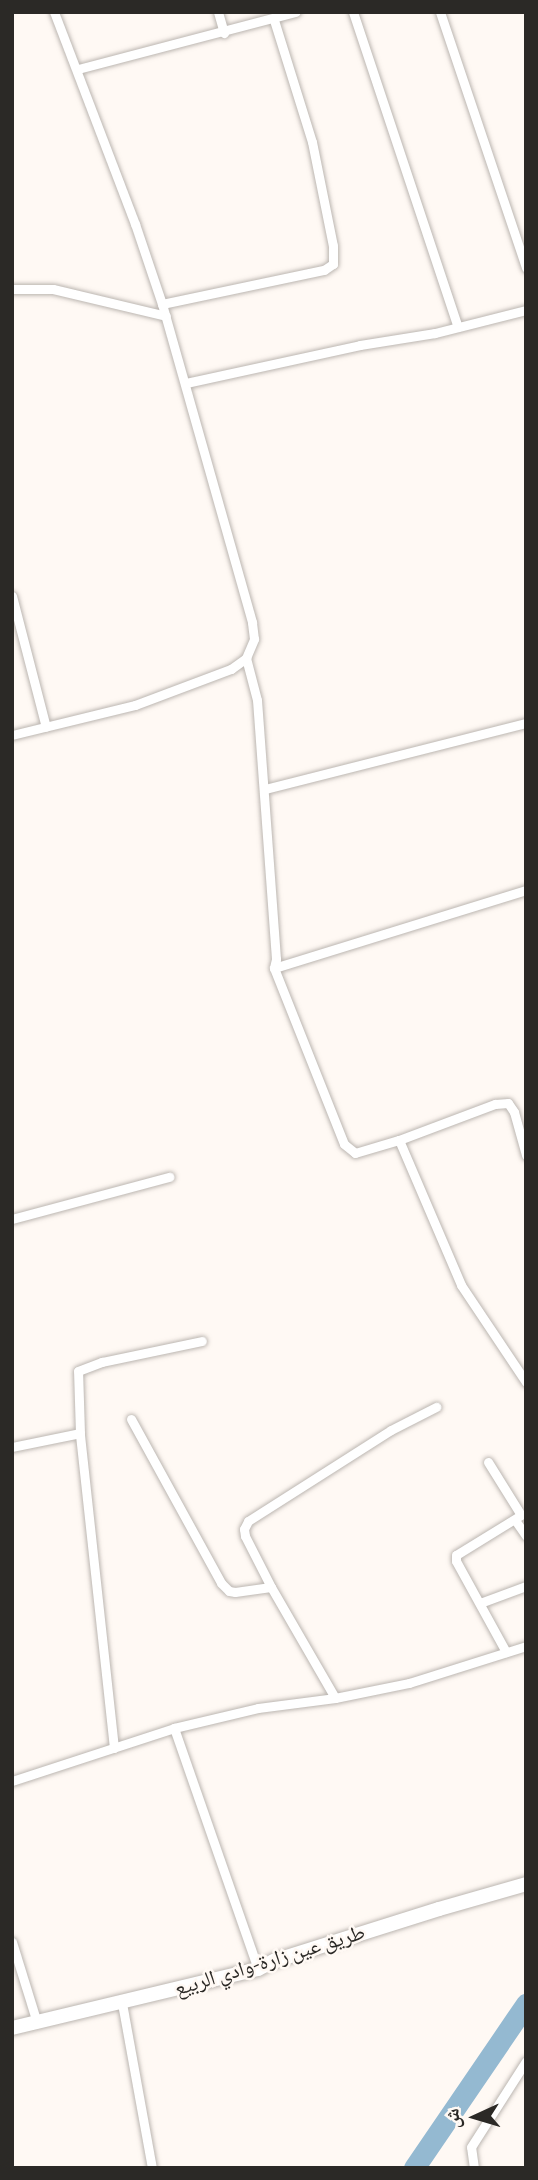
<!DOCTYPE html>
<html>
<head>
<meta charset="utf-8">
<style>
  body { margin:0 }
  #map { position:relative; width:538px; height:2180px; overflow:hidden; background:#fff9f4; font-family:"Alegreya Sans","Noto Naskh Arabic",sans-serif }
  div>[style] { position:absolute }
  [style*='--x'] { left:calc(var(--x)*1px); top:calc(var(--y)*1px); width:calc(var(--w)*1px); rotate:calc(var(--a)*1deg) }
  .river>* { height:21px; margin:-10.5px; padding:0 10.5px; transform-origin:10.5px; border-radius:10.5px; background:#94b9d1 }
  .roads { filter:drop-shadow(0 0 2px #bcb6b1) drop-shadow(0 0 2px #bcb6b1) }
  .street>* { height:9px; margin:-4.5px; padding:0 4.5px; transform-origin:4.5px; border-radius:4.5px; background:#fff }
  .primary>* { height:14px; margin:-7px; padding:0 7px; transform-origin:7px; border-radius:7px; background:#fff }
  span { translate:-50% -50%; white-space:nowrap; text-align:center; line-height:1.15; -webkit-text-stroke:5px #fff9f4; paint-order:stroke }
  .street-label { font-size:21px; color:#2b2926 }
  .frame { position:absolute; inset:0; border:14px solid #2b2926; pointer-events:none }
  .north { position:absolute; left:440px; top:2082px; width:70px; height:70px; -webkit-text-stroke:5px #fff9f4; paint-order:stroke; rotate:266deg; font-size:19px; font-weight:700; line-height:28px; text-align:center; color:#2b2926 }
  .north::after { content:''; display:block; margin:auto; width:24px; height:32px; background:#2b2926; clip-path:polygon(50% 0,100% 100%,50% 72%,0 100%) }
</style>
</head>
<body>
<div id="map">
  <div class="river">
    <div style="--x:414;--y:2168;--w:199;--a:-55.7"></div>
  </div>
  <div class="roads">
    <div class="street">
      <div style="--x:218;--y:12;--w:22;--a:74"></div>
      <div style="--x:353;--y:12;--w:332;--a:71.6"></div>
      <div style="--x:440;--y:12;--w:270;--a:71.4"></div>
      <div style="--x:78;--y:69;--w:225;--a:-14.7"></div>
      <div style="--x:12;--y:289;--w:41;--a:0"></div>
      <div style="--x:53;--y:289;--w:116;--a:13.4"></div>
      <div style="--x:162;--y:304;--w:166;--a:-11.9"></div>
      <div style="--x:324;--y:270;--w:11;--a:-34"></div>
      <div style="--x:333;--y:264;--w:18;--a:-90"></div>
      <div style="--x:333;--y:246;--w:106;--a:-101.4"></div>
      <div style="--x:312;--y:142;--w:128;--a:-107.3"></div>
      <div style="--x:186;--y:383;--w:178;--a:-12.3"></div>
      <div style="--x:360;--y:345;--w:76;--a:-9.1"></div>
      <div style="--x:435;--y:333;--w:94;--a:-14.2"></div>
      <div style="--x:12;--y:596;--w:135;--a:75.5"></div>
      <div style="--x:246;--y:658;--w:43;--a:75.3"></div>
      <div style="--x:257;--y:700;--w:260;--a:85.8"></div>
      <div style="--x:276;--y:959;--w:9;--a:103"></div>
      <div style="--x:274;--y:968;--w:189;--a:68.3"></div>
      <div style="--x:344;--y:1144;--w:14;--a:39"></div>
      <div style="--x:355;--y:1153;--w:46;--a:-16.5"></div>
      <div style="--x:399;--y:1140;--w:158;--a:66.8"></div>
      <div style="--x:461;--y:1285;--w:117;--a:56.2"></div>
      <div style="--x:12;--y:735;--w:127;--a:-13.7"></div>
      <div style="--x:135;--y:705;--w:103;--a:-20.6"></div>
      <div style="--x:231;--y:669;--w:19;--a:-36"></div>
      <div style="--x:246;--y:658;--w:21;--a:-67"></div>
      <div style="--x:254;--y:639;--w:17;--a:-97"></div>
      <div style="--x:252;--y:622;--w:330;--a:-105.8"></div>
      <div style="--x:162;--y:304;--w:84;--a:-108.6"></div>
      <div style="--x:135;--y:224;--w:227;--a:-110.9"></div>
      <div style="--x:265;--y:789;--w:269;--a:-14.2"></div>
      <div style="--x:274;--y:968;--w:264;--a:-17.2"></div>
      <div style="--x:399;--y:1140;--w:103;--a:-20.6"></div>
      <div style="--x:495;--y:1104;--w:13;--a:-4"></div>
      <div style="--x:508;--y:1103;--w:11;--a:56"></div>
      <div style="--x:514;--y:1112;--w:45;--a:74.4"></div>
      <div style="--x:12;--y:1219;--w:163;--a:-15"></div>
      <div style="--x:131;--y:1419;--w:187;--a:61.2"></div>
      <div style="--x:221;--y:1583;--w:11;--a:45"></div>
      <div style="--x:229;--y:1591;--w:6;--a:9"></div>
      <div style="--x:235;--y:1592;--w:36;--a:-8"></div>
      <div style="--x:271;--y:1587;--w:128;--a:60"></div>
      <div style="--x:12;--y:1447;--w:69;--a:-11.6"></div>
      <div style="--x:488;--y:1462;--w:62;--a:58.1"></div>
      <div style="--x:521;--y:1515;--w:76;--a:148.4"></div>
      <div style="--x:456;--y:1555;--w:6;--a:90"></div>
      <div style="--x:456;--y:1561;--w:104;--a:61.2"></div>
      <div style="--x:515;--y:1520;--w:19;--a:55"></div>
      <div style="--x:271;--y:1587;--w:57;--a:-117"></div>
      <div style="--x:245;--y:1536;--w:7;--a:-98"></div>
      <div style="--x:244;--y:1529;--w:9;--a:-63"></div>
      <div style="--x:248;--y:1521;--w:169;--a:-32.5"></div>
      <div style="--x:391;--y:1430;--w:51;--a:-27.1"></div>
      <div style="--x:480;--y:1603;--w:49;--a:-20.3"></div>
      <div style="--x:174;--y:1728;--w:255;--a:70.8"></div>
      <div style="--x:114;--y:1748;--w:317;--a:-96.2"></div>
      <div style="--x:80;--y:1433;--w:62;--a:-91.8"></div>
      <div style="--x:78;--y:1371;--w:26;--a:-21"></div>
      <div style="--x:102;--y:1362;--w:102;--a:-11.9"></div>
      <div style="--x:12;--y:1781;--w:170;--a:-18.1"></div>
      <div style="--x:174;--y:1728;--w:86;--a:-13.4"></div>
      <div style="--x:258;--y:1708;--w:78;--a:-7.4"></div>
      <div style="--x:335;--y:1698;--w:76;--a:-11.5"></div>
      <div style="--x:409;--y:1683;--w:123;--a:-17.5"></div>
      <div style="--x:12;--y:1942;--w:85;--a:72.8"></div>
      <div style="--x:122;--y:2003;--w:168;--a:79.7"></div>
      <div style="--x:474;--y:2168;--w:21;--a:-98"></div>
      <div style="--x:471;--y:2147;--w:102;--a:-57.4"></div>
    </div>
    <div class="primary">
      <div style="--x:12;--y:2028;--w:253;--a:-13.5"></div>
      <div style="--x:258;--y:1969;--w:18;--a:-27"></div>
      <div style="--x:274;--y:1961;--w:173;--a:-17.5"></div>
      <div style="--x:439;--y:1909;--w:91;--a:-16"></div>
    </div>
  </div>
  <div class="street-label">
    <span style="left:270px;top:1961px;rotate:-17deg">طريق عين زارة-وادي الربيع</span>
  </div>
  <div class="frame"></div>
  <div class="north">ش</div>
</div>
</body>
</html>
